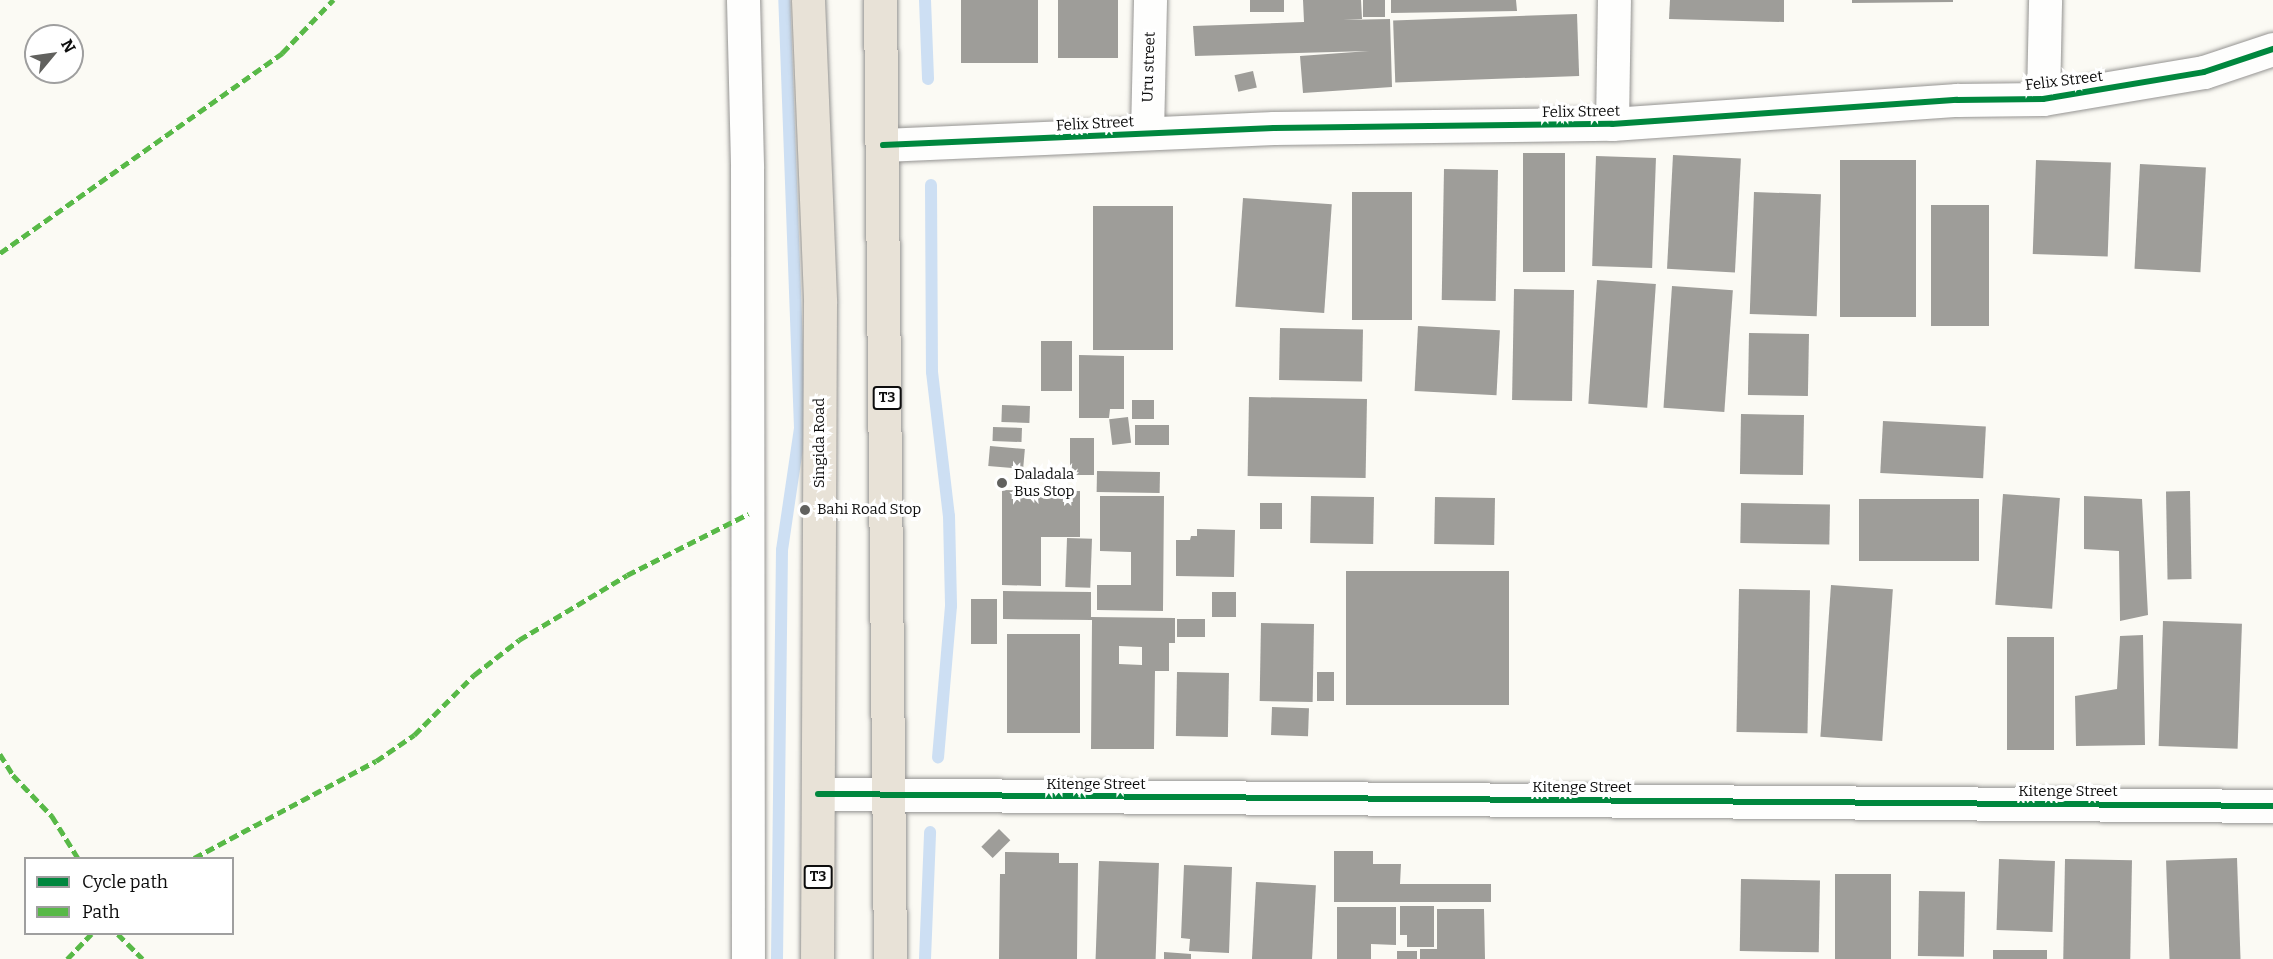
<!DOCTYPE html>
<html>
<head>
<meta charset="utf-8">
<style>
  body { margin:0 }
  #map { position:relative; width:2273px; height:959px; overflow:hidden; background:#fbfaf4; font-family:Bitter,serif }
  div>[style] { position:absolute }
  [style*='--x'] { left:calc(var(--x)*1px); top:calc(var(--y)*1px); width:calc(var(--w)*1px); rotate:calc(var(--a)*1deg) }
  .stream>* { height:12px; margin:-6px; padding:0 6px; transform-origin:6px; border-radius:6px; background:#cddff3 }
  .building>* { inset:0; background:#9e9d99; transform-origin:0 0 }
  .roads { filter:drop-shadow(0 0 2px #959492) drop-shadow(0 0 2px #959492) }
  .minor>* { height:33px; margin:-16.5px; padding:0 16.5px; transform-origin:16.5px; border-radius:16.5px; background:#fefefd }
  .highway>* { height:33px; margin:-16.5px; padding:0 16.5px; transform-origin:16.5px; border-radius:16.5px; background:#e8e2d7 }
  .quiet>* { height:4.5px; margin-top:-2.25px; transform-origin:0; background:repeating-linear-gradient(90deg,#58b947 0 9px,transparent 0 13.5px) }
  .cycleway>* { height:6px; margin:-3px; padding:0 3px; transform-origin:3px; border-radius:3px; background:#00873e }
  .dots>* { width:16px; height:16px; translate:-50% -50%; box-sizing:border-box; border:3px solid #fff; border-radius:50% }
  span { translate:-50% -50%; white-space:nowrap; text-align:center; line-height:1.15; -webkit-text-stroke:6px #fff; paint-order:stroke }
  .shield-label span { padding:2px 4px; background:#fff; border:2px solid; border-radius:4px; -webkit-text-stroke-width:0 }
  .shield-label { font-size:14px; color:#0e0e0e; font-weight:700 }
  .street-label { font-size:15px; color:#0e0e0e }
  .poi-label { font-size:15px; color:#0e0e0e }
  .left { translate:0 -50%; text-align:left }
  .legend { position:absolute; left:24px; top:857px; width:210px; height:78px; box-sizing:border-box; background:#fff; border:2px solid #9f9f9f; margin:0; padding:8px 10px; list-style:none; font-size:18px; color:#0e0e0e }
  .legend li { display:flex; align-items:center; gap:12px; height:30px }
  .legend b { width:30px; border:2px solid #9f9f9f }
  .north { position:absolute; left:24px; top:24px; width:60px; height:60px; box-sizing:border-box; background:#fff; border:2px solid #9f9f9f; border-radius:50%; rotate:61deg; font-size:16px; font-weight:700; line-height:24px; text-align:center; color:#0e0e0e }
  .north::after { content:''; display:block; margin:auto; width:21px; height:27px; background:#61615e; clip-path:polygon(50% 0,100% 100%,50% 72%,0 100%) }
</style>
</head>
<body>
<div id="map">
  <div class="stream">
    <div style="--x:925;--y:0;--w:79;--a:87.8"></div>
    <div style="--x:931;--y:185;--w:187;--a:89.7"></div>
    <div style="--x:932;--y:372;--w:145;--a:83.3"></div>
    <div style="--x:949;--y:516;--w:90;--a:88.7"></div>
    <div style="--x:951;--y:606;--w:152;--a:94.9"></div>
    <div style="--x:777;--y:959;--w:409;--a:-89.3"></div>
    <div style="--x:782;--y:550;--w:123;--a:-81.6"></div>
    <div style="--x:800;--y:428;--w:428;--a:-92.1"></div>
    <div style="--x:925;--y:959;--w:127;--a:-87.7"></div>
  </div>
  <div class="building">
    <div style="left:961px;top:0;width:77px;height:63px"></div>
    <div style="left:1058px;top:0;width:60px;height:58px"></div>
    <div style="left:1250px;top:0;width:34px;height:12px"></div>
    <div style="clip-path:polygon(1303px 0,1361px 0,1362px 19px,1343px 20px,1390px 19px,1392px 87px,1303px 93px,1300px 56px,1369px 51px,1195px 56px,1193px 26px,1304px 22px)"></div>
    <div style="left:1363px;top:0;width:22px;height:17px"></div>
    <div style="clip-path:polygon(1391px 0,1516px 0,1517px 11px,1391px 13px)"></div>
    <div style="clip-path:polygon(1670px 0,1784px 0,1784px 22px,1669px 19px)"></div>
    <div style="clip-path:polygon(1852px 0,1953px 0,1953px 2px,1852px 3px)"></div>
    <div style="left:1577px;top:14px;width:62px;height:184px;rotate:88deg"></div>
    <div style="left:1253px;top:71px;width:17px;height:19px;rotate:77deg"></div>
    <div style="left:1523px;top:153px;width:42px;height:119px"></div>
    <div style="left:1673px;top:155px;width:68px;height:114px;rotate:3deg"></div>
    <div style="left:1596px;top:156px;width:60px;height:110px;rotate:2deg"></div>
    <div style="left:1840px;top:160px;width:76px;height:157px"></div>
    <div style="left:2036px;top:160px;width:75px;height:94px;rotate:2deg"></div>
    <div style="left:2140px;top:164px;width:66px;height:105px;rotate:3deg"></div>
    <div style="left:1444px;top:169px;width:54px;height:131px;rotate:1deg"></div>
    <div style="left:1352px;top:192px;width:60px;height:128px"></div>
    <div style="left:1754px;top:192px;width:67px;height:122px;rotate:2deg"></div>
    <div style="left:1243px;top:198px;width:89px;height:109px;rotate:4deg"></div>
    <div style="left:1931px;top:205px;width:58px;height:121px"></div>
    <div style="left:1093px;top:206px;width:80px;height:144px"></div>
    <div style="left:1597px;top:280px;width:59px;height:124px;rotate:4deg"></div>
    <div style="left:1672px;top:286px;width:61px;height:122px;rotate:4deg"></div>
    <div style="left:1514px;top:289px;width:60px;height:111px;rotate:1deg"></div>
    <div style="left:1418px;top:326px;width:82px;height:65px;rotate:3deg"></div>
    <div style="left:1280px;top:328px;width:83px;height:52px;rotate:1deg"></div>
    <div style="left:1749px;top:333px;width:60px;height:62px;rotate:1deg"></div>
    <div style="left:1041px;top:341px;width:31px;height:50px"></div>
    <div style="clip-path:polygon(1079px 355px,1124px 356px,1124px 409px,1110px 409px,1109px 418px,1079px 418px)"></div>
    <div style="left:1249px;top:397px;width:118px;height:79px;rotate:1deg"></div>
    <div style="left:1132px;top:400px;width:22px;height:19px"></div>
    <div style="left:1002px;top:405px;width:28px;height:17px;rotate:2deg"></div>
    <div style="left:1741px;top:414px;width:63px;height:60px;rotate:1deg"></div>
    <div style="left:1128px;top:417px;width:26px;height:19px;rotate:83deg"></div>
    <div style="left:1883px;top:421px;width:103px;height:52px;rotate:3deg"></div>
    <div style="left:1135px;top:425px;width:34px;height:20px"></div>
    <div style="left:993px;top:427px;width:29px;height:14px;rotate:2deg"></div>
    <div style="left:1094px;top:438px;width:37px;height:24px;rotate:90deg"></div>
    <div style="left:990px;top:446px;width:35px;height:20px;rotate:5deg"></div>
    <div style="left:1097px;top:471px;width:63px;height:21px;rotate:1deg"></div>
    <div style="clip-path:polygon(1002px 490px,1080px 491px,1080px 537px,1041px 537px,1041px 586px,1002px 585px)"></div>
    <div style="left:2190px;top:491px;width:88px;height:24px;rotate:89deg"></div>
    <div style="left:2003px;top:494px;width:57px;height:111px;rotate:4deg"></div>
    <div style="clip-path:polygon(1100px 496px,1164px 496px,1163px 611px,1097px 610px,1097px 585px,1131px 585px,1131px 552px,1100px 551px)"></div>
    <div style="left:1311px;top:496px;width:63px;height:47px;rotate:1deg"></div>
    <div style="clip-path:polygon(2084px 496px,2142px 499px,2148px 615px,2120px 621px,2119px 551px,2084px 549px)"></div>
    <div style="left:1435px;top:497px;width:60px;height:47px;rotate:1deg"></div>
    <div style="left:1859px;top:499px;width:120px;height:62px"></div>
    <div style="left:1260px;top:503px;width:22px;height:26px"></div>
    <div style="left:1741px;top:503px;width:89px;height:40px;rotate:1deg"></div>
    <div style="clip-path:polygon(1197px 529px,1235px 530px,1234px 577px,1176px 576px,1176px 540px,1190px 540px,1191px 536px,1197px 536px)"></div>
    <div style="left:1067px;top:538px;width:25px;height:49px;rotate:2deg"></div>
    <div style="left:1346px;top:571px;width:163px;height:134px"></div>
    <div style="left:1831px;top:585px;width:62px;height:152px;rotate:4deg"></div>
    <div style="left:1739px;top:589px;width:71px;height:143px;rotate:1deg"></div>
    <div style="clip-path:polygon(evenodd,1003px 591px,1091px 592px,1091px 617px,1175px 618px,1175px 643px,1169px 643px,1169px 671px,1155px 671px,1154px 749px,1091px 749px,1092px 620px,1003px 619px,1003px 591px,1119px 646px,1142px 647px,1142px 665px,1119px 664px,1119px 646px)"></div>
    <div style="left:1212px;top:592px;width:24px;height:25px"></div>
    <div style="left:997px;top:599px;width:45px;height:26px;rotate:90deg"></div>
    <div style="left:1177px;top:619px;width:28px;height:18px"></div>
    <div style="left:2163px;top:621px;width:79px;height:125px;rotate:2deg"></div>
    <div style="left:1261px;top:623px;width:53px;height:78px;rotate:1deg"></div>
    <div style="left:1007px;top:634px;width:73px;height:99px"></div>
    <div style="clip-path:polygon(2143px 635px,2145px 745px,2076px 746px,2075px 696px,2117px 689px,2120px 636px)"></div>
    <div style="left:2007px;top:637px;width:47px;height:113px"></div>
    <div style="left:1177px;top:672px;width:52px;height:64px;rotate:1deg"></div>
    <div style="left:1317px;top:672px;width:17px;height:29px"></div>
    <div style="left:1272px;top:707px;width:37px;height:28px;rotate:2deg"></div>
    <div style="left:999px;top:829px;width:16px;height:25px;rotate:45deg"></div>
    <div style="clip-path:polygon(1334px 851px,1373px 851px,1373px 864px,1401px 864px,1400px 884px,1491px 884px,1491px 902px,1334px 902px)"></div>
    <div style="clip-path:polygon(1005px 852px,1059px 853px,1059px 863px,1078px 863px,1077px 959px,999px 959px,1000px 874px,1005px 874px)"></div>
    <div style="left:2237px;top:858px;width:101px;height:71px;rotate:88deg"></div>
    <div style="left:1999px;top:859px;width:56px;height:71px;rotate:2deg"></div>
    <div style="left:2065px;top:859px;width:67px;height:100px;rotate:1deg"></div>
    <div style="left:1099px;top:861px;width:60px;height:98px;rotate:2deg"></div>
    <div style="clip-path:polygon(1184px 865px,1232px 867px,1229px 953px,1189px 951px,1190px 939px,1181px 938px)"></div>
    <div style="left:1835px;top:874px;width:56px;height:85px"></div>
    <div style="left:1741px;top:879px;width:79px;height:72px;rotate:1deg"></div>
    <div style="left:1256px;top:882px;width:60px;height:77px;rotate:3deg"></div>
    <div style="left:1919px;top:891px;width:46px;height:65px;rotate:1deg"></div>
    <div style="clip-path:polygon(1400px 906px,1434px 906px,1434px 947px,1407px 947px,1407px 935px,1400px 935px)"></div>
    <div style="clip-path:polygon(1337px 907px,1396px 907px,1396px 945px,1371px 944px,1371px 959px,1337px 959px)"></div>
    <div style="clip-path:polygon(1437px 909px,1484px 909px,1485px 959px,1420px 959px,1420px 949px,1437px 949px)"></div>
    <div style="left:1993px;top:950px;width:54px;height:9px"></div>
    <div style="left:1397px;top:951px;width:20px;height:8px"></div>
    <div style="clip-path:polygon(1164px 952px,1191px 954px,1191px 959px,1164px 959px)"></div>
  </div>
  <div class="roads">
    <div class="minor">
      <div style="--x:743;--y:0;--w:168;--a:88.6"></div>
      <div style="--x:747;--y:168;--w:791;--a:89.93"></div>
      <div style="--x:2043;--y:99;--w:99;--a:-88.8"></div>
      <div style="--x:1612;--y:124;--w:124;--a:-89.1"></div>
      <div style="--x:1147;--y:133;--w:133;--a:-88.7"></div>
      <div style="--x:883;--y:145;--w:391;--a:-2.5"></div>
      <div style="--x:1274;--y:128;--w:338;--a:-0.7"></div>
      <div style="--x:1612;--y:124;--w:346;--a:-4"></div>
      <div style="--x:1957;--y:100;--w:86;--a:-0.7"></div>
      <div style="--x:2043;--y:99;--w:163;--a:-9.5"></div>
      <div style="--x:2204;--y:72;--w:73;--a:-18.4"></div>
      <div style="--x:818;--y:794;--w:1455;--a:0.47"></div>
    </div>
    <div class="highway">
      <div style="--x:808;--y:0;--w:303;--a:87.7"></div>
      <div style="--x:820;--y:303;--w:656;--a:90.26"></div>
      <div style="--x:880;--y:0;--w:959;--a:89.4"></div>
    </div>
  </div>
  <div class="quiet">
    <div style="--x:0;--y:253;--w:346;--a:-35.3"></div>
    <div style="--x:282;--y:53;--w:74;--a:-46.1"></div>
    <div style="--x:0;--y:754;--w:25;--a:58"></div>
    <div style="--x:13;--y:775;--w:57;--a:46.4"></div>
    <div style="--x:52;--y:816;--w:49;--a:58.2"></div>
    <div style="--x:194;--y:858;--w:206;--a:-28.1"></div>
    <div style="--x:376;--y:761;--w:46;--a:-34.4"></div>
    <div style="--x:414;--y:735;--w:85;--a:-45"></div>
    <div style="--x:474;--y:675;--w:57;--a:-37.9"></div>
    <div style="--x:519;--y:640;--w:126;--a:-31"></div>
    <div style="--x:627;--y:575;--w:136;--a:-26.8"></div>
    <div style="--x:118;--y:934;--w:35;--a:45"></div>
    <div style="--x:67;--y:959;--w:35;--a:-46"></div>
  </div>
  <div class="cycleway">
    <div style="--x:883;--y:145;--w:391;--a:-2.5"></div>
    <div style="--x:1274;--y:128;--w:338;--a:-0.7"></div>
    <div style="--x:1612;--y:124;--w:346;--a:-4"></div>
    <div style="--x:1957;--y:100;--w:86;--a:-0.7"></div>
    <div style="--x:2043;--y:99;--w:163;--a:-9.5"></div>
    <div style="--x:2204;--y:72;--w:73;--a:-18.4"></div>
    <div style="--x:818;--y:794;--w:1455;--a:0.47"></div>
  </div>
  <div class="dots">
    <div style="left:1002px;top:483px;background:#61615e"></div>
    <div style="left:805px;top:510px;background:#61615e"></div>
  </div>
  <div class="shield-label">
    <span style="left:887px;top:398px">T3</span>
    <span style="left:818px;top:877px">T3</span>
  </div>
  <div class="street-label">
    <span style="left:1149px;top:67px;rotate:-88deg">Uru street</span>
    <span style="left:2064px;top:81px;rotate:-7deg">Felix Street</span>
    <span style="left:1581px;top:112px;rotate:-1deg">Felix Street</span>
    <span style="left:1095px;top:124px;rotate:-3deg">Felix Street</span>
    <span style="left:820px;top:443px;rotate:-90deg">Singida Road</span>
    <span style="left:1096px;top:785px">Kitenge Street</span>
    <span style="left:1582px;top:788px">Kitenge Street</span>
    <span style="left:2068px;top:792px">Kitenge Street</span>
  </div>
  <div class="poi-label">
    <span class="left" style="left:1014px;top:483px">Daladala<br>Bus Stop</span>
    <span class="left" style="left:817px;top:510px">Bahi Road Stop</span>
  </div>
  <ul class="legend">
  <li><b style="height:8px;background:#00873e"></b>Cycle path</li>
  <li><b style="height:8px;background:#58b947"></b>Path</li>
  </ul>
  <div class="north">N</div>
</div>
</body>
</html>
